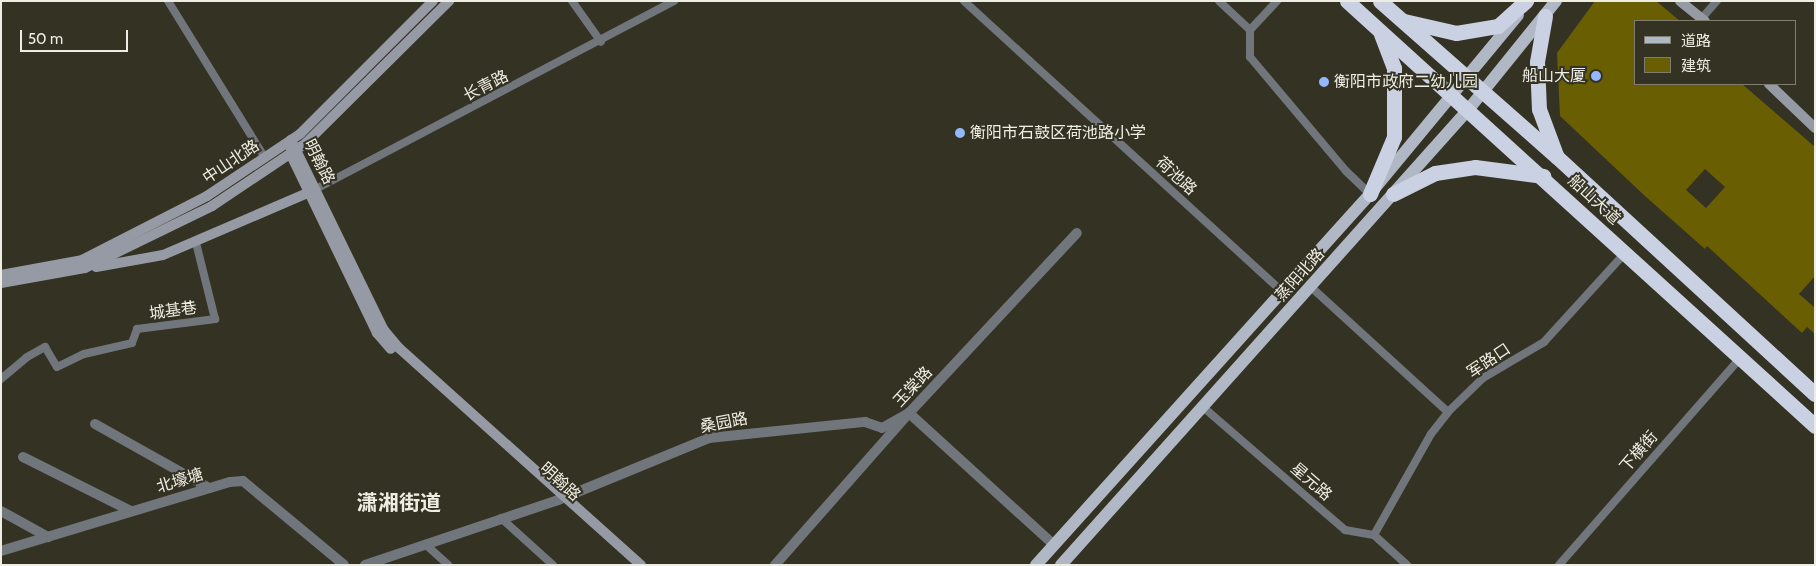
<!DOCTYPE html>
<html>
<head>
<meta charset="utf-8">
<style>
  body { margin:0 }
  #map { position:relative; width:1816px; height:566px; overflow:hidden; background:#343223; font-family:Cabin,"Noto Sans SC",sans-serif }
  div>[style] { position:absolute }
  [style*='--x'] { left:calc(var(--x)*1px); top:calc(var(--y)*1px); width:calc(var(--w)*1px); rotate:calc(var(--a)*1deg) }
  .building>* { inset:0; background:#695f02 }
  .lane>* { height:8px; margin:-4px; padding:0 4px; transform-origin:4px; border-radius:4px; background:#71757c }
  .street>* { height:10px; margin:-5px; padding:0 5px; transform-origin:5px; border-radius:5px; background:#71757c }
  .secondary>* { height:10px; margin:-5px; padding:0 5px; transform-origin:5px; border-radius:5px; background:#959aa5 }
  .primary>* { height:12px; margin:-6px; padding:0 6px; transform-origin:6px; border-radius:6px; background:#b0b7c5 }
  .highway>* { height:15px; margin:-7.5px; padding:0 7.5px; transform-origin:7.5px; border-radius:7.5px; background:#c9d1e3 }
  .dots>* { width:14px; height:14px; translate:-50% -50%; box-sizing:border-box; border:2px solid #343223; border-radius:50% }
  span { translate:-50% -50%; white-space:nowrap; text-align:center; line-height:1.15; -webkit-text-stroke:4px #343223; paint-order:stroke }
  .poi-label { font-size:16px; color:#eeede3 }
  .right { translate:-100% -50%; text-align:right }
  .left { translate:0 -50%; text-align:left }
  .street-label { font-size:16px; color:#eeede3 }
  .district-label { font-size:21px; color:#eeede3; font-weight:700 }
  .frame { position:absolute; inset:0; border:2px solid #eeede3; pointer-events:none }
  .legend { position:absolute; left:1634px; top:20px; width:162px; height:65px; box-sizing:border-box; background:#343223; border:1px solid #7e7d70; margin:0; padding:6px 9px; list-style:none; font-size:15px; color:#eeede3 }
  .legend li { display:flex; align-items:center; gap:10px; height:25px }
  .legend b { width:25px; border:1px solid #7e7d70 }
  .scale { position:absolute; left:20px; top:30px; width:108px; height:22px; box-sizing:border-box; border:2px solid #eeede3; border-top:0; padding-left:6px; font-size:15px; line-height:18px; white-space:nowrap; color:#eeede3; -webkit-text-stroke:4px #343223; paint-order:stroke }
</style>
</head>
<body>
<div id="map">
  <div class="building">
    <div style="clip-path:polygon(evenodd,1595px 1px,1656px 1px,1680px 21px,1635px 21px,1635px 84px,1742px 84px,1815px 147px,1815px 276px,1799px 294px,1815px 308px,1815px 334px,1807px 327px,1802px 333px,1707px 246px,1705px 249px,1645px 196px,1560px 116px,1557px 53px,1595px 1px,1705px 169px,1725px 187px,1706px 208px,1686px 190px,1705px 169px)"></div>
  </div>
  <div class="lane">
    <div style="--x:168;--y:1;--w:185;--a:58.3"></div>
    <div style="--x:572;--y:1;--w:50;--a:54.7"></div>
    <div style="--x:964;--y:1;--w:429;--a:42.4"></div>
    <div style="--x:1219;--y:1;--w:42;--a:43.1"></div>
    <div style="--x:1250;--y:30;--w:27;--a:90"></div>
    <div style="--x:1250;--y:57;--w:149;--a:49.9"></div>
    <div style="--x:1346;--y:171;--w:33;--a:44"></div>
    <div style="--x:1702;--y:18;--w:23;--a:-49"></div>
    <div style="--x:1250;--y:30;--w:40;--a:-47"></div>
    <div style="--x:312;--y:191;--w:409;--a:-27.7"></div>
    <div style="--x:1311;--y:287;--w:185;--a:42.4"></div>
    <div style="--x:1;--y:379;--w:34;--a:-40"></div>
    <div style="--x:27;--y:357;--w:21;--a:-29"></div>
    <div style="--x:45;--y:347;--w:23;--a:59"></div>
    <div style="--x:57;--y:367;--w:30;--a:-26"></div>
    <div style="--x:84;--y:354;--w:49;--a:-12.9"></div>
    <div style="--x:132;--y:343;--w:15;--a:-70"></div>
    <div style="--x:137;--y:329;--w:79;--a:-7.3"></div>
    <div style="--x:215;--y:319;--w:78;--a:-104"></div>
    <div style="--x:1203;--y:407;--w:188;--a:40.9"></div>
    <div style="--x:1345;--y:530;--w:29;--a:10"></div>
    <div style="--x:1374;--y:535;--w:45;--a:42.3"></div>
    <div style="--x:501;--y:518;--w:70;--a:42.1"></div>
    <div style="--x:1374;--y:535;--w:116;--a:-60.6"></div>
    <div style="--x:1431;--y:434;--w:28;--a:-52"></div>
    <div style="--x:1448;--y:412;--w:49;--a:-44.2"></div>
    <div style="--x:1483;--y:378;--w:71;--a:-30.5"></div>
    <div style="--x:1544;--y:342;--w:120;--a:-47.7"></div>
    <div style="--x:425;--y:544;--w:31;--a:42"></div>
    <div style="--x:1559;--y:565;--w:275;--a:-48.8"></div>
  </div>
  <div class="street">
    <div style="--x:95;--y:424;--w:131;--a:29.3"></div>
    <div style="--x:23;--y:457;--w:121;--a:26.6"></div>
    <div style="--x:1;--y:511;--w:54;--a:29"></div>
    <div style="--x:1;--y:551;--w:239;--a:-16.8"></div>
    <div style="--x:230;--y:482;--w:13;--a:-4"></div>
    <div style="--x:243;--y:481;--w:131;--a:39.7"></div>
    <div style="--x:365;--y:565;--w:204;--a:-18.6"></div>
    <div style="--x:558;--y:500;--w:163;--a:-22.3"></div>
    <div style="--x:709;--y:438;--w:157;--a:-5.9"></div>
    <div style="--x:865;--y:422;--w:18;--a:19"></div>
    <div style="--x:882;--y:428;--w:31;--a:-29"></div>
    <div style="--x:909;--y:413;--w:196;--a:42.3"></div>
    <div style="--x:775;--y:565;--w:203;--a:-48.6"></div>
    <div style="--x:909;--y:413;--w:246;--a:-47"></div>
  </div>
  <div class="secondary">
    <div style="--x:1680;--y:1;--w:32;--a:39"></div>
    <div style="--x:1769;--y:84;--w:64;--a:43.7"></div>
    <div style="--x:291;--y:140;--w:210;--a:64"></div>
    <div style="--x:383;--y:329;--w:25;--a:50"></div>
    <div style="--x:399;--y:348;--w:325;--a:41.9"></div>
    <div style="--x:291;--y:140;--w:15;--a:90"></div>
    <div style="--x:291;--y:155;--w:198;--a:64.2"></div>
    <div style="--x:377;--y:333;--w:21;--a:49"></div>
    <div style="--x:96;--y:267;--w:68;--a:-10.2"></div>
    <div style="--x:163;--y:255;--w:160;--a:-23.2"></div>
    <div style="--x:1;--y:275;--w:82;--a:-10.5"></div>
    <div style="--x:82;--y:260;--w:140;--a:-27.1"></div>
    <div style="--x:207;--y:196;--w:112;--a:-33.7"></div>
    <div style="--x:300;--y:134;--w:188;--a:-45"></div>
    <div style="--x:1;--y:283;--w:85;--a:-10.1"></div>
    <div style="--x:85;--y:268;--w:141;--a:-26"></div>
    <div style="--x:212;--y:206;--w:113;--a:-33.8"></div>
    <div style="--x:306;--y:143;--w:202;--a:-44.8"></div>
  </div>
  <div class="primary">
    <div style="--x:1036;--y:565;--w:499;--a:-48"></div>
    <div style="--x:1370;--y:194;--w:232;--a:-50.4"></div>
    <div style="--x:1061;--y:565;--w:610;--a:-48.19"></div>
    <div style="--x:1468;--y:110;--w:140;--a:-51.1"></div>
  </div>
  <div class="highway">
    <div style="--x:1347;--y:1;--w:632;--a:42.24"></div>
    <div style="--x:1380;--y:1;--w:236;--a:41.4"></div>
    <div style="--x:1557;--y:157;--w:350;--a:42.6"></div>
    <div style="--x:1545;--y:16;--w:47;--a:99.9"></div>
    <div style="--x:1537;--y:62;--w:47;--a:87.6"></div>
    <div style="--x:1539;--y:109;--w:49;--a:69.7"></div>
    <div style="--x:1404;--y:21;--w:53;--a:13"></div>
    <div style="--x:1456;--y:33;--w:43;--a:-9.5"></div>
    <div style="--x:1498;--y:26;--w:38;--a:-42"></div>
    <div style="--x:1370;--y:194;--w:62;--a:-67.2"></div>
    <div style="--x:1394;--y:137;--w:69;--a:-90"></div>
    <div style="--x:1394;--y:68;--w:36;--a:-111"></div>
    <div style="--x:1393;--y:194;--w:47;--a:-26.6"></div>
    <div style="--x:1435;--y:173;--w:40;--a:-8.5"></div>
    <div style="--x:1475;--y:167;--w:69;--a:7.5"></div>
  </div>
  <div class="dots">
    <div style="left:1596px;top:76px;background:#94b7fd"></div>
    <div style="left:1324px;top:82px;background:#94b7fd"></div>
    <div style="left:960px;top:133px;background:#94b7fd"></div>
  </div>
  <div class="poi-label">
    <span class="right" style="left:1586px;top:76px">船山大厦</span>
    <span class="left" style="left:1334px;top:82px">衡阳市政府二幼儿园</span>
    <span class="left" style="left:970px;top:133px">衡阳市石鼓区荷池路小学</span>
  </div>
  <div class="street-label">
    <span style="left:486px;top:86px;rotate:-27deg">长青路</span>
    <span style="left:231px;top:162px;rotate:-34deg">中山北路</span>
    <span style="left:319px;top:162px;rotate:63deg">明翰路</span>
    <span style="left:1176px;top:176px;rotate:42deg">荷池路</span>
    <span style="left:1594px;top:200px;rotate:43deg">船山大道</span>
    <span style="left:1300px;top:275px;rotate:-48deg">蒸阳北路</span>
    <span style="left:173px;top:311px;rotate:-8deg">城基巷</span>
    <span style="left:1489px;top:361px;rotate:-34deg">军路口</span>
    <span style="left:913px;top:387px;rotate:-47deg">玉棠路</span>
    <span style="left:724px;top:423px;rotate:-11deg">桑园路</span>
    <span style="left:1639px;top:452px;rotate:-49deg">下横街</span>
    <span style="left:180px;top:481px;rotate:-17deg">北壕塘</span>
    <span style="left:560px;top:482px;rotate:42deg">明翰路</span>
    <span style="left:1311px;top:482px;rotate:41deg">星元路</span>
  </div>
  <div class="district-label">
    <span style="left:399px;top:503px">潇湘街道</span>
  </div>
  <div class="frame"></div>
  <ul class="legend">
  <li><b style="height:6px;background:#b0b7c5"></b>道路</li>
  <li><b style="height:14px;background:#695f02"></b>建筑</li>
  </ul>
  <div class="scale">50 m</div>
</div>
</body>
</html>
